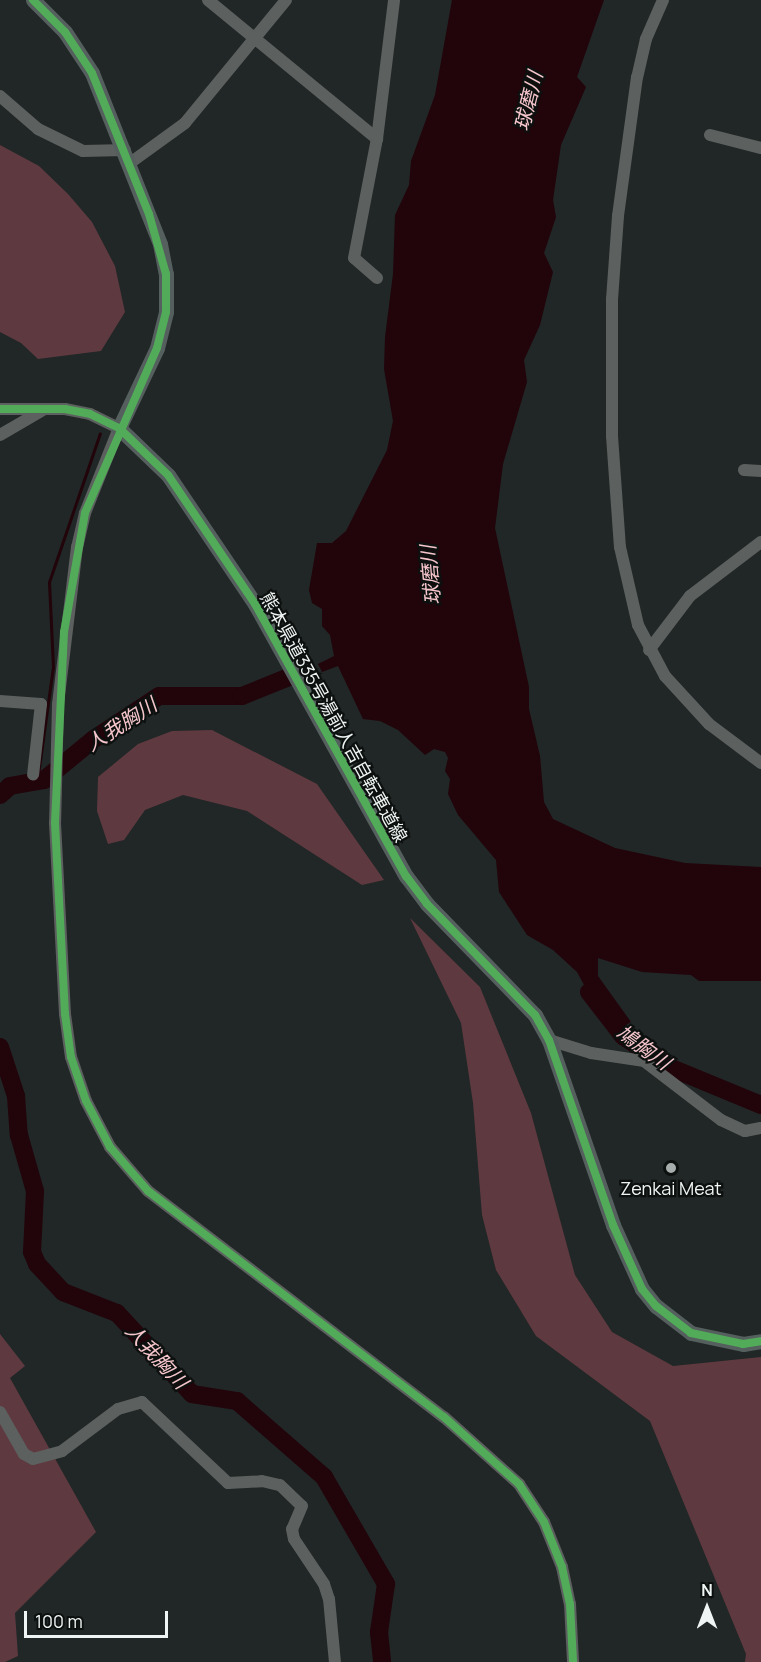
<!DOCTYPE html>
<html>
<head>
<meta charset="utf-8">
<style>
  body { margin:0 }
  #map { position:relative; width:761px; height:1662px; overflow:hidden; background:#212626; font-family:Manrope,"Noto Sans JP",sans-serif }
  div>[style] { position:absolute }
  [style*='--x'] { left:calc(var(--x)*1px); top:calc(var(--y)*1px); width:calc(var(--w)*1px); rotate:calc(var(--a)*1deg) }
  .forest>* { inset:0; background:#5e3a40 }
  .water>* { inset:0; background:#22040b }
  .stream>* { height:3px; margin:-1.5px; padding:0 1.5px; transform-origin:1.5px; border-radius:1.5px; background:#22040b }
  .river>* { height:18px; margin:-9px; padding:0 9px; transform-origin:9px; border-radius:9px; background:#22040b }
  .minor>* { height:12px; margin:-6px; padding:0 6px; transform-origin:6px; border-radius:6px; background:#5c605f }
  .major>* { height:15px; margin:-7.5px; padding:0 7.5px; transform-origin:7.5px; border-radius:7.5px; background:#545f5e }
  .cycleway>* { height:8px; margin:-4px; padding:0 4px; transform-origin:4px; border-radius:4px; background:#51ab58 }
  .dots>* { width:16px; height:16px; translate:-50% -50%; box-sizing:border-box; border:3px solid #0c100f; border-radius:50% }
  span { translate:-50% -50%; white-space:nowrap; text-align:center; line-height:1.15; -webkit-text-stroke:4.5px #0c100f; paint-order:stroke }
  .street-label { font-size:18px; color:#eff5f4 }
  .poi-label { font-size:18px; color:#eff5f4 }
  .water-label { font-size:20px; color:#f6c6cc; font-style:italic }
  .north { position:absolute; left:677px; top:1578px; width:60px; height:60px; -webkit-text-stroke:4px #0c100f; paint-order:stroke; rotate:0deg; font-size:16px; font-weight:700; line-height:24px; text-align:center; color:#eff5f4 }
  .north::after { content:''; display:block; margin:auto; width:21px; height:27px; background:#eff5f4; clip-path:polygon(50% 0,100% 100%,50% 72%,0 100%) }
  .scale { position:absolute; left:24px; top:1611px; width:144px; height:27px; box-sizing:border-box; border:3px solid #eff5f4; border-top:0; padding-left:8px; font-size:18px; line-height:21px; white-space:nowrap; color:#eff5f4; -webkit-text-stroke:4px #0c100f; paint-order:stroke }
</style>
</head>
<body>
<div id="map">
  <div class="forest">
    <div style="clip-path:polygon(0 145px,39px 166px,68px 194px,92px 222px,115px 266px,125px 312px,101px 351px,38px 359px,21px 343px,0 332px)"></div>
    <div style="clip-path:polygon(212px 730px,317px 784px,384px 880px,362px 885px,247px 811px,183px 795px,145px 810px,124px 840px,108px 844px,97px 811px,98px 777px,138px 744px,172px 731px)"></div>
    <div style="clip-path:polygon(410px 918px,480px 987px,531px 1113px,575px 1275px,612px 1332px,673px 1366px,761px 1357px,761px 1662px,745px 1662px,746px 1654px,650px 1421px,536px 1336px,496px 1270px,482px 1215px,473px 1103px,461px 1023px)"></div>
    <div style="clip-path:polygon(0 1334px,25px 1366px,10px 1378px,96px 1532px,15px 1613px,18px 1656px,5px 1662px,0 1662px)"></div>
  </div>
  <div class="water">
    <div style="clip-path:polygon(452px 0,604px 0,577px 77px,586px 87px,561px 145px,553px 200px,556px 217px,544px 253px,553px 272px,540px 325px,524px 360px,527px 382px,503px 464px,495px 528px,529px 687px,529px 709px,540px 756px,544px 802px,553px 819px,615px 848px,685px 863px,761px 867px,761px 981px,699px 981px,691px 975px,642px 972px,598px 958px,598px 976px,631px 1022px,611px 1034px,615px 1015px,608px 1007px,600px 1014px,577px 972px,553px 950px,527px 935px,499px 892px,496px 860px,458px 815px,448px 794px,450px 779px,445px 771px,448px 758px,445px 752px,434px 749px,425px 755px,398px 730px,380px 721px,363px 719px,338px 666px,322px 672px,318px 664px,334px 656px,330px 635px,322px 626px,322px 609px,312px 603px,309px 590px,317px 543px,332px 543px,346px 531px,387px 450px,393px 421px,384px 369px,385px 337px,393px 274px,395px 215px,409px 185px,411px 161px,435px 95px)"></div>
  </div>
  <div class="stream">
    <div style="--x:37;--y:782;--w:116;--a:-82.1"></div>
    <div style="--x:53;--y:667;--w:85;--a:-92.7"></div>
    <div style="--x:49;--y:582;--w:157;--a:-71.1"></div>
  </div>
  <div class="river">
    <div style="--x:0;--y:795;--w:13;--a:-42"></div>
    <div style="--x:10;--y:786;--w:35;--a:-10"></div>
    <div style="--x:44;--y:780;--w:65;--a:-39.4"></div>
    <div style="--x:94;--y:739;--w:78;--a:-33.5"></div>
    <div style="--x:159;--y:696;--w:83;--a:0"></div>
    <div style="--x:242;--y:696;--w:51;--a:-22"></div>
    <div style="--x:589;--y:992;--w:56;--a:52.3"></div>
    <div style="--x:623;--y:1036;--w:55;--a:34"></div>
    <div style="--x:669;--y:1067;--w:100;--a:22.4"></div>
    <div style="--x:0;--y:1047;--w:52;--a:71.9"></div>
    <div style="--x:16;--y:1096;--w:39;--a:86"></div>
    <div style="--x:19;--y:1135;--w:58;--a:74.1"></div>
    <div style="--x:35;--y:1191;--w:61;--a:92.8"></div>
    <div style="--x:32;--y:1252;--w:13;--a:67"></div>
    <div style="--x:37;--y:1264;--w:38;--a:47"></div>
    <div style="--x:63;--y:1292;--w:58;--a:21.3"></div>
    <div style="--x:117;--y:1313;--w:110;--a:47.2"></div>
    <div style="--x:192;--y:1394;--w:46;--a:8.8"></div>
    <div style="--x:237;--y:1401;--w:116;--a:41.1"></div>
    <div style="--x:324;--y:1477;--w:124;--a:59.9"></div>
    <div style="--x:386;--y:1584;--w:49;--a:98.3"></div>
    <div style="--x:379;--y:1632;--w:30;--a:84"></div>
  </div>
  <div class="minor">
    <div style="--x:208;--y:0;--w:219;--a:39.4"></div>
    <div style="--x:663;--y:0;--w:43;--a:113.6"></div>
    <div style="--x:646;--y:39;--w:39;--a:103"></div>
    <div style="--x:637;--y:77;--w:140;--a:97.8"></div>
    <div style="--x:618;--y:216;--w:83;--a:94.1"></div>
    <div style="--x:612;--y:299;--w:137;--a:90"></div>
    <div style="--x:612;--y:436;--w:111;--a:85.9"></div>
    <div style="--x:620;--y:547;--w:80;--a:77"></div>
    <div style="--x:638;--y:625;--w:58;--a:62.1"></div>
    <div style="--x:665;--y:676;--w:65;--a:47.5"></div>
    <div style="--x:709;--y:724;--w:65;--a:36.9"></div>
    <div style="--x:0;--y:96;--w:50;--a:41"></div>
    <div style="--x:38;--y:129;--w:50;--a:26.1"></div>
    <div style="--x:83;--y:151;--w:42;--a:-1.4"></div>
    <div style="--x:710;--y:135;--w:53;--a:14.3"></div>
    <div style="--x:130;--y:163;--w:68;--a:-36"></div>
    <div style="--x:185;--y:123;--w:159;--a:-50.6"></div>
    <div style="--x:377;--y:278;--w:30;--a:-139"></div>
    <div style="--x:354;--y:258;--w:121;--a:-79.1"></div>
    <div style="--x:377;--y:139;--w:140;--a:-83"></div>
    <div style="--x:0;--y:409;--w:65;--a:0"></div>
    <div style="--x:65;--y:409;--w:25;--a:11"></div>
    <div style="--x:90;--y:414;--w:32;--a:26"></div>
    <div style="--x:119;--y:428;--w:92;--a:111.8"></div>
    <div style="--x:85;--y:513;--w:35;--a:103"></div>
    <div style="--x:77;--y:547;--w:158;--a:96.9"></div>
    <div style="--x:58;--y:704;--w:119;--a:91.4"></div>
    <div style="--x:55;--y:823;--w:191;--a:87"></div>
    <div style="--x:65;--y:1014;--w:43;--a:82.1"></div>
    <div style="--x:71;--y:1057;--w:46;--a:71.2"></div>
    <div style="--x:86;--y:1101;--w:52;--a:62.4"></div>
    <div style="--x:110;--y:1147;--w:58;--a:49.2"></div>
    <div style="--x:148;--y:1191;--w:372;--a:37.4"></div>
    <div style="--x:444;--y:1417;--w:101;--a:41.8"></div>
    <div style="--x:519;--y:1484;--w:45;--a:56.7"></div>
    <div style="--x:544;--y:1522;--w:48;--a:68.2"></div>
    <div style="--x:562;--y:1567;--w:38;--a:78"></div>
    <div style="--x:570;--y:1604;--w:58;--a:87"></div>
    <div style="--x:0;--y:435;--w:50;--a:-30.2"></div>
    <div style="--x:744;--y:470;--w:17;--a:3"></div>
    <div style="--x:649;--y:650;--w:68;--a:-52.8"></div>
    <div style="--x:690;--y:596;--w:89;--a:-37.3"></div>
    <div style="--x:0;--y:701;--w:41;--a:4.2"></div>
    <div style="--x:41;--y:704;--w:71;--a:96.4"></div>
    <div style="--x:549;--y:1040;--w:44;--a:17.2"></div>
    <div style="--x:591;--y:1053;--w:54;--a:8.6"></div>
    <div style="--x:644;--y:1061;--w:97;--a:37.5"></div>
    <div style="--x:721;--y:1120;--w:26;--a:25"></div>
    <div style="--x:745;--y:1131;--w:16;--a:-11"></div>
    <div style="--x:0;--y:1412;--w:48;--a:60.3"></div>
    <div style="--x:24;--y:1454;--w:10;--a:29"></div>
    <div style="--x:33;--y:1459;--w:30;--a:-15"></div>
    <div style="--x:62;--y:1451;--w:70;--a:-36.9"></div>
    <div style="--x:118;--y:1409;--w:25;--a:-16"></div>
    <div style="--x:142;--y:1402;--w:118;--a:43.3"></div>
    <div style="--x:228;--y:1483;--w:34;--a:-3"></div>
    <div style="--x:262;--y:1481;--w:18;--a:13"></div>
    <div style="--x:280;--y:1485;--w:30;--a:44"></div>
    <div style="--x:302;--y:1506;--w:25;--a:113"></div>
    <div style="--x:292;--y:1529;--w:10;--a:79"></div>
    <div style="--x:294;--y:1539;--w:54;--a:56.3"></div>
    <div style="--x:324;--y:1584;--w:16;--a:72"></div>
    <div style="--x:329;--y:1599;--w:63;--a:84.6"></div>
  </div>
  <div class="major">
    <div style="--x:33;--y:0;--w:45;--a:45"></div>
    <div style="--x:65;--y:32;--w:49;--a:56.6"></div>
    <div style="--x:92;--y:73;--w:184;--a:68.3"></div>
    <div style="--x:160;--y:244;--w:31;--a:79"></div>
    <div style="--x:166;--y:274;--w:38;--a:90"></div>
    <div style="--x:166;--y:312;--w:37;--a:104"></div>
    <div style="--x:157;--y:348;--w:89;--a:115.4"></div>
    <div style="--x:119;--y:428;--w:68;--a:43.8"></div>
    <div style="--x:168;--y:475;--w:156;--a:56"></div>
    <div style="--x:255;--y:604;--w:311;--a:61"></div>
    <div style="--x:406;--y:876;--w:35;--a:53"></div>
    <div style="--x:427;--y:904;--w:155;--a:45.8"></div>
    <div style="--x:535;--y:1015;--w:29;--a:61"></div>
    <div style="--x:549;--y:1040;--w:196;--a:70.9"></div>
    <div style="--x:613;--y:1225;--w:70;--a:65.6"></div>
    <div style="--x:642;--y:1289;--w:22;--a:51"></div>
    <div style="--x:656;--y:1306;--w:44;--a:37.6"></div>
    <div style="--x:691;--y:1333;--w:53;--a:11.9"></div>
    <div style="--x:743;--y:1344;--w:18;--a:-9"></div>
  </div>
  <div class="cycleway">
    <div style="--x:33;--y:0;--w:45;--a:45"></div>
    <div style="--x:65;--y:32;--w:49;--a:56.6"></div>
    <div style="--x:92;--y:73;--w:152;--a:68"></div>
    <div style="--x:149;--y:214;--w:62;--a:74.2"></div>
    <div style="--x:166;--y:274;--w:38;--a:90"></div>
    <div style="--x:166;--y:312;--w:37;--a:104"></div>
    <div style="--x:157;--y:348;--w:180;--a:113.6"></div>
    <div style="--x:85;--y:513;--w:121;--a:100"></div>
    <div style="--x:64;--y:632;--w:191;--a:92.7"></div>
    <div style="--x:55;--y:823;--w:191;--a:87"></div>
    <div style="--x:65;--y:1014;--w:43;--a:82.1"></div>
    <div style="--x:71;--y:1057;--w:46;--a:71.2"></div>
    <div style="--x:86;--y:1101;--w:52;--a:62.4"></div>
    <div style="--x:110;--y:1147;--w:58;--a:49.2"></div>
    <div style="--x:148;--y:1191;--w:372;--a:37.4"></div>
    <div style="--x:444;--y:1417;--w:101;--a:41.8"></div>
    <div style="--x:519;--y:1484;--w:45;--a:56.7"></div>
    <div style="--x:544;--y:1522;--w:48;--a:68.2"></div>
    <div style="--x:562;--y:1567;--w:38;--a:78"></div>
    <div style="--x:570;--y:1604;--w:58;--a:87"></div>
    <div style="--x:0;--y:409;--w:65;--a:0"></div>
    <div style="--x:65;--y:409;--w:25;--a:11"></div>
    <div style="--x:90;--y:414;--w:32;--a:26"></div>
    <div style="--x:119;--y:428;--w:68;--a:43.8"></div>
    <div style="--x:168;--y:475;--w:156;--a:56"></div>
    <div style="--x:255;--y:604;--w:311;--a:61"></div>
    <div style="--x:406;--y:876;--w:35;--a:53"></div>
    <div style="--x:427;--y:904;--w:155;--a:45.8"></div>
    <div style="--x:535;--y:1015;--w:29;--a:61"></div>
    <div style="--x:549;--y:1040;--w:196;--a:70.9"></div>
    <div style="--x:613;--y:1225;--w:70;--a:65.6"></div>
    <div style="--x:642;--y:1289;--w:22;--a:51"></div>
    <div style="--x:656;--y:1306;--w:44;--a:37.6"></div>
    <div style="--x:691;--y:1333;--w:53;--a:11.9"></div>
    <div style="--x:743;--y:1344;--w:18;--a:-9"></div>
  </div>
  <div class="dots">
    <div style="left:671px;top:1168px;background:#a7adac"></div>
  </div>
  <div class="street-label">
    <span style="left:334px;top:717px;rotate:61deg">熊本県道335号湯前人吉自転車道線</span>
  </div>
  <div class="poi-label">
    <span style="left:671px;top:1188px">Zenkai Meat</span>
  </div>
  <div class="water-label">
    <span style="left:528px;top:101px;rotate:-76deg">球磨川</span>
    <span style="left:430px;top:575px;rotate:-95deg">球磨川</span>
    <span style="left:121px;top:724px;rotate:-33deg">人我胸川</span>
    <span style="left:644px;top:1047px;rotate:36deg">鳩胸川</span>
    <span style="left:157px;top:1356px;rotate:47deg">人我胸川</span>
  </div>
  <div class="north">N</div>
  <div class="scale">100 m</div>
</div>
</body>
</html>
